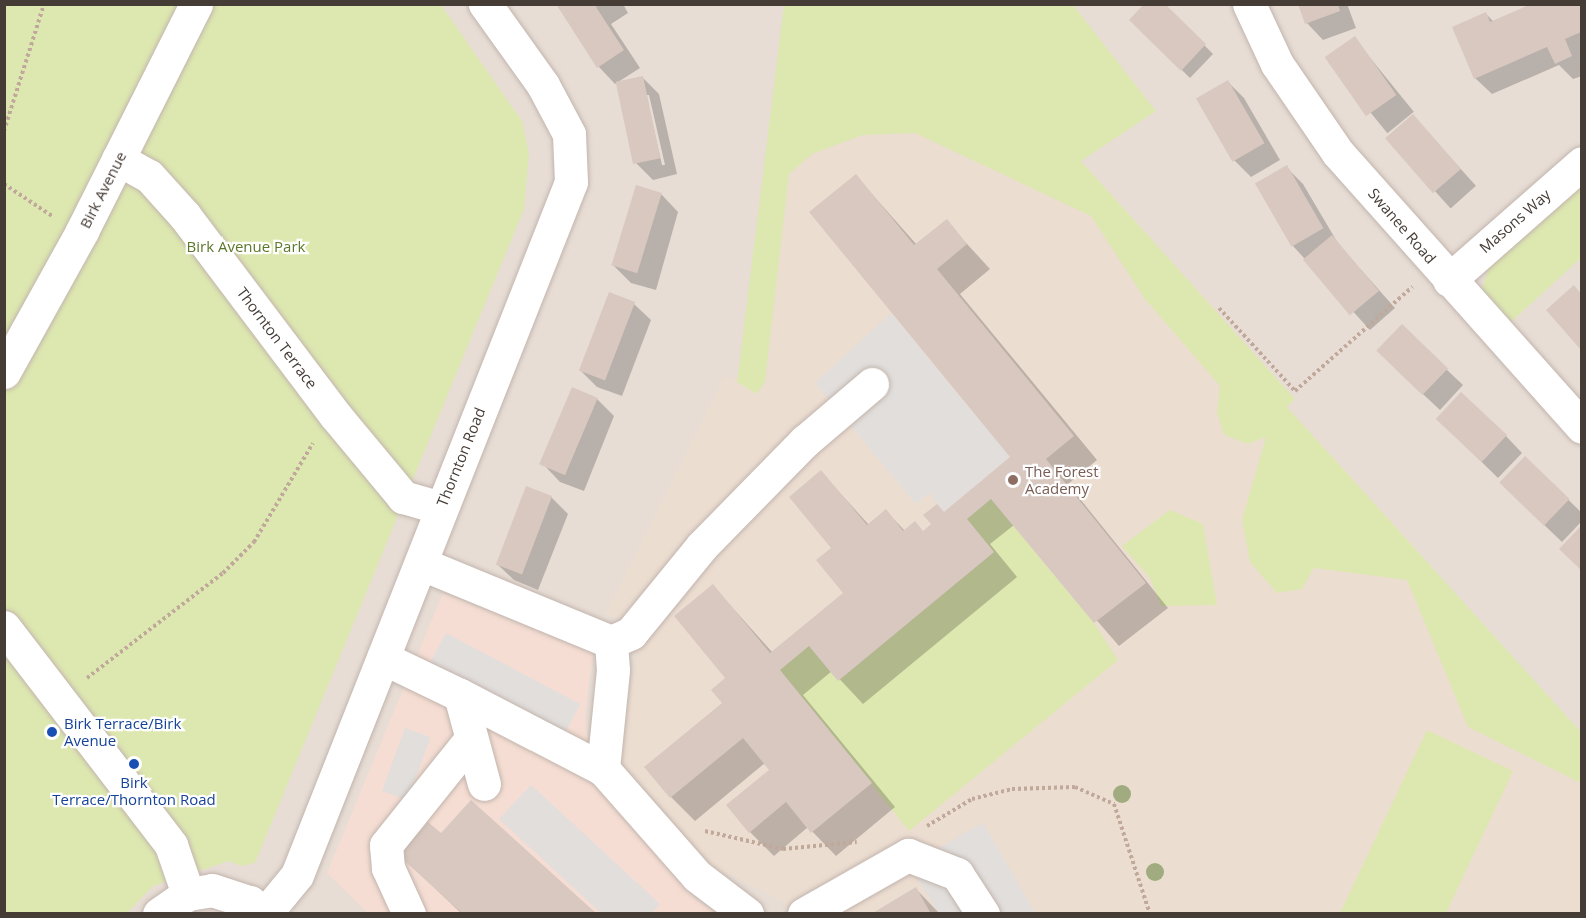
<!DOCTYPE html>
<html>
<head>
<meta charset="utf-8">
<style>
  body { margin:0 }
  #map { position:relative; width:1586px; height:918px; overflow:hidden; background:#f3ece7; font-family:"Open Sans",sans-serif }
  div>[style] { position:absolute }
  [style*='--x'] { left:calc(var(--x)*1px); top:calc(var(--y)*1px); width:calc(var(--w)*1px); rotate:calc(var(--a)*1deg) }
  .residential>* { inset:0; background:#e7ddd5; transform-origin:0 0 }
  .commercial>* { inset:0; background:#f5ddd3 }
  .education>* { inset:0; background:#ecddd1 }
  .green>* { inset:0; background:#dde7b0 }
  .parking>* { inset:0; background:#e1dedc; transform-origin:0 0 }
  .shadow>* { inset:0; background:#0003; transform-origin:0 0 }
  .building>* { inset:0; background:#d8c8c0; transform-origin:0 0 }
  .path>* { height:4px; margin-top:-2px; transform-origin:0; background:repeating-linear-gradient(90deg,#c0a99b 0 3px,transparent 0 6px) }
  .roads { filter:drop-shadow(0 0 2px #c2b5ad) drop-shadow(0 0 2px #c2b5ad) }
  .minor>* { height:33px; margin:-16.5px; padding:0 16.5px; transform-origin:16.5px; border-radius:16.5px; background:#fff }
  .trees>* { width:18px; height:18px; margin:-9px; border-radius:50%; background:#a0ac7f }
  .dots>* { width:16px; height:16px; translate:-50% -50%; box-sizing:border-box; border:3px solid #fff; border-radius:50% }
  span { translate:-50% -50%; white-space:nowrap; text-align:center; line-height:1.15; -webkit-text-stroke:4.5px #fff; paint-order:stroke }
  .street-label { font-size:15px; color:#463c36 }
  .park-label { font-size:15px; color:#5c772a }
  .education-label { font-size:15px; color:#785e54 }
  .left { translate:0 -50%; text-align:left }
  .transit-label { font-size:15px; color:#164399 }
  .frame { position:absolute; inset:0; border:6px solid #463c36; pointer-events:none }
</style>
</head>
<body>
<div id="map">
  <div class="residential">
    <div style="left:5px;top:5px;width:1576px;height:908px"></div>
  </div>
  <div class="commercial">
    <div style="clip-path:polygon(443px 593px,593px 653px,585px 717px,595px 785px,697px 901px,718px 913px,368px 913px,327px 873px)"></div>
  </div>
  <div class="education">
    <div style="clip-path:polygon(915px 133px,1040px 192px,1081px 160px,1295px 399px,1287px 407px,1421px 554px,1468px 727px,1581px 783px,1581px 913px,790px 913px,784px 901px,712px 866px,646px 798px,618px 760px,639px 646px,622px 619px,605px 615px,724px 377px,765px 382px,789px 173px,812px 154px,863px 135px)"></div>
  </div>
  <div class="green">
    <div style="clip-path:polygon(5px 5px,441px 5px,522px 121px,529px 154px,524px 209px,255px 863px,241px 866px,229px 861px,153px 886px,127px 913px,5px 914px)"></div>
    <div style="clip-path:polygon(784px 5px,1073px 5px,1156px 111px,1081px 161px,1295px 399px,1287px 407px,1581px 732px,1581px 783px,1468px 727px,1407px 580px,1314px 568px,1302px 589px,1277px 593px,1250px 562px,1242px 520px,1266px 437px,1248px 444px,1224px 435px,1217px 412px,1220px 386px,1145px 299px,1091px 216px,915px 133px,863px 135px,812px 154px,789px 174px,765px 382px,757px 394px,737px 382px)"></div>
    <div style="clip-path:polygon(1581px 185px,1581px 258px,1510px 323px,1482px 289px,1490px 264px)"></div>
    <div style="clip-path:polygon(991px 499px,1094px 623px,1118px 660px,909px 831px,780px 670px,809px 646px,838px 681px,994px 552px,967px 519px)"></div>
    <div style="clip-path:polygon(1170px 510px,1203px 524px,1217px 605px,1161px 606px,1150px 578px,1122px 546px)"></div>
    <div style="clip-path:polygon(1427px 730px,1513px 771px,1446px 913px,1340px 913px)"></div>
  </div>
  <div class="parking">
    <div style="clip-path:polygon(891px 313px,1010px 457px,944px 512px,929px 493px,916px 504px,815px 383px)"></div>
    <div style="left:446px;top:633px;width:152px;height:50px;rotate:28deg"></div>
    <div style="left:405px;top:728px;width:27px;height:67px;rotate:20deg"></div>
    <div style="clip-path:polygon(531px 785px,660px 904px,652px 913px,601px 913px,499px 819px)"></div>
    <div style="clip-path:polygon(983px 823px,1035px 913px,939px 913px,909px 865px)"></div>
  </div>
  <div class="shadow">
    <div style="clip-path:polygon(558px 4px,623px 4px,628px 13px,611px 24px,640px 68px,615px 84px,599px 67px)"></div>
    <div style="clip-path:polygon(1163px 4px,1213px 54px,1190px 78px,1131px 20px)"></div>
    <div style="clip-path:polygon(1300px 4px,1347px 4px,1356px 28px,1323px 40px,1307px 23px)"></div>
    <div style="clip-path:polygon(1535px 4px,1582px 4px,1582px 76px,1573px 79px,1559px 65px,1492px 94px,1475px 78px,1486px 14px,1494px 22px)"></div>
    <div style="left:1354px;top:38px;width:95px;height:34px;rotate:51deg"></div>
    <div style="clip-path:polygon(evenodd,643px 78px,659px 94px,677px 174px,653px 180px,636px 163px,643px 78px,646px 95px,649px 95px,665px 165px,662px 165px,646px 95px)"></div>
    <div style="clip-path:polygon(1228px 82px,1244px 98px,1280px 160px,1251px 177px,1234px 160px,1198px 99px)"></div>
    <div style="left:1413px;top:116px;width:94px;height:34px;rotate:48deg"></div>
    <div style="clip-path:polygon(1286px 167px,1303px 184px,1339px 245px,1395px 308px,1370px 330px,1293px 246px)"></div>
    <div style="clip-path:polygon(856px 176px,917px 245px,946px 221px,990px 269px,960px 294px,1097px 460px,1068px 484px,1168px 608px,1119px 646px,1014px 525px,990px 544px,1017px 577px,863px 704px,832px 671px,803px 695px,895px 807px,836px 856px,808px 827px,774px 856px,750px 832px,771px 770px,765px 763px,695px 821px,671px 797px,724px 703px,728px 678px,713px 586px,773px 653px,845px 594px,833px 549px,821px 472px,869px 525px,886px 511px,905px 531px,924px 532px,1012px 458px)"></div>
    <div style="clip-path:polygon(637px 187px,662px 195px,678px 212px,656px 290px,631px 283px,614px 266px)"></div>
    <div style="clip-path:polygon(1574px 287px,1582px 295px,1582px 348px,1548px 310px)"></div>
    <div style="clip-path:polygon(634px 304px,651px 320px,622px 396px,597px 387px,580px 370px)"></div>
    <div style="clip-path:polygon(1395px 368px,1446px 369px,1463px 385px,1440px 410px)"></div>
    <div style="clip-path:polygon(597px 399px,614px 416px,584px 491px,560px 482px,544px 465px)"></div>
    <div style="clip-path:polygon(1454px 435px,1506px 436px,1522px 453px,1498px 478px)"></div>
    <div style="clip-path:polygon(1525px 458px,1582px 513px,1582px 521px,1562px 542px,1517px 499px)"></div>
    <div style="clip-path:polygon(551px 497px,568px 514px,538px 590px,514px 580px,497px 564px)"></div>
    <div style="clip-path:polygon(1582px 528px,1582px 569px,1561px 549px)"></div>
    <div style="clip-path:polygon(441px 835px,594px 914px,462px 914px,400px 855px)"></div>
    <div style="clip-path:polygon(916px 889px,940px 914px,874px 914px)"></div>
  </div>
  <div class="building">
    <div style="clip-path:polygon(556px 4px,600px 4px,596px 7px,624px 50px,597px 68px)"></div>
    <div style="clip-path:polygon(1144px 4px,1165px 4px,1206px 44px,1181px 71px,1129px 20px)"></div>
    <div style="clip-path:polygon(1298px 4px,1338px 4px,1340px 11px,1305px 24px)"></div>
    <div style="clip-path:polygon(1531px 4px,1581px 4px,1581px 32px,1565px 39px,1572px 56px,1555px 64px,1547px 47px,1474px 79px,1452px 27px,1486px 12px,1490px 22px)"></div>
    <div style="left:1355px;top:36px;width:72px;height:37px;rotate:55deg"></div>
    <div style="left:643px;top:76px;width:84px;height:28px;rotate:78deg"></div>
    <div style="left:1228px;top:80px;width:73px;height:37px;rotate:60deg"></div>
    <div style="left:1413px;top:114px;width:73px;height:37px;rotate:49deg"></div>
    <div style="left:1287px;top:165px;width:73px;height:37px;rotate:60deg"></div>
    <div style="clip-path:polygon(856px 174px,914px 245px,947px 219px,967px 244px,937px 269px,1074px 436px,1046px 459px,1146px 583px,1094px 623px,991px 499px,967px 519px,994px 552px,838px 681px,809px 646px,780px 670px,872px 783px,811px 833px,786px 802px,749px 833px,726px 805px,769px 770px,743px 738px,670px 798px,644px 767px,722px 703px,711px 690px,725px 678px,674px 616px,713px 584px,770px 653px,843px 593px,816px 560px,831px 548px,789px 497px,821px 470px,867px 525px,886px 509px,903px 531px,915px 521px,923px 531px,931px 524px,923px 515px,937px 504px,944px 512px,1010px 457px,809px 212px)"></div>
    <div style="left:636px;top:185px;width:27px;height:84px;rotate:17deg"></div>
    <div style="left:1332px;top:235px;width:73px;height:38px;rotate:50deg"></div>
    <div style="clip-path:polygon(1574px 285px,1581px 294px,1581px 350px,1546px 310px)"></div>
    <div style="left:609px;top:292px;width:28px;height:84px;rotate:21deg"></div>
    <div style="left:1402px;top:324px;width:64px;height:37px;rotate:44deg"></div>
    <div style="left:572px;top:387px;width:28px;height:84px;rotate:23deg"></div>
    <div style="left:1461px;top:392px;width:63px;height:37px;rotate:43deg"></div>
    <div style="left:1525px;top:456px;width:62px;height:37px;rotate:44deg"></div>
    <div style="left:526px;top:486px;width:28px;height:84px;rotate:21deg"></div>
    <div style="clip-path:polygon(1581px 526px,1581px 570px,1559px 549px)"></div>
    <div style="clip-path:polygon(471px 800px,597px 914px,463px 914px,398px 855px,428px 822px,441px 833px)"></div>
    <div style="clip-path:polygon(916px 887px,931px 914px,871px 914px)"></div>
  </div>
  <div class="path">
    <div style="--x:4;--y:131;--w:133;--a:-72.5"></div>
    <div style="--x:4;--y:184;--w:58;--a:33.7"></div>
    <div style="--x:1219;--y:308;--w:113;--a:47.5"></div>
    <div style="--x:1295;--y:391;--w:157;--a:-41.6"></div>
    <div style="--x:87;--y:678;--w:172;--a:-37.7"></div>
    <div style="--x:223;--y:573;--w:44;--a:-45"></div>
    <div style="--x:254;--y:542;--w:115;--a:-59.2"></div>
    <div style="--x:927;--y:826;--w:52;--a:-31"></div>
    <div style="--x:972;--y:799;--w:41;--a:-14"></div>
    <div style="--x:1012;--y:789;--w:63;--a:-1.8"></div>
    <div style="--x:1075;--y:787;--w:43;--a:23.6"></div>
    <div style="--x:1114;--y:804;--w:116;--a:71.9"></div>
    <div style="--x:705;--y:831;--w:80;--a:13"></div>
    <div style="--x:783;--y:849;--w:74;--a:-5.4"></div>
  </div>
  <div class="roads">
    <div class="minor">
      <div style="--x:1249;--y:4;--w:66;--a:65"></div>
      <div style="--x:1277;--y:64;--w:108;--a:55.6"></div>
      <div style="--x:1338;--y:153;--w:367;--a:48.3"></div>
      <div style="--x:118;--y:159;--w:35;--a:29"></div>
      <div style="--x:149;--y:176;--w:54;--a:48"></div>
      <div style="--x:185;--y:216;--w:249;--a:53"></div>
      <div style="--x:335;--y:415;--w:107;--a:50.3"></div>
      <div style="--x:403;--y:497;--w:40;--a:16"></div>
      <div style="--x:1449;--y:280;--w:177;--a:-41.3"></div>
      <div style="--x:4;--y:372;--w:161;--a:-61"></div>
      <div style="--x:82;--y:231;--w:254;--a:-63.3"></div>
      <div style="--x:422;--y:564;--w:204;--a:22.4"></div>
      <div style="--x:611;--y:642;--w:28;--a:86"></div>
      <div style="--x:613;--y:670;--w:100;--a:95.8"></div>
      <div style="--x:603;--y:769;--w:142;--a:48.7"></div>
      <div style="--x:697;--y:876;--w:63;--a:37.2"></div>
      <div style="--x:4;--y:627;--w:275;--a:52.5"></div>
      <div style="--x:171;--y:845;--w:52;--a:70.9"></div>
      <div style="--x:611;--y:642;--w:22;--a:-24"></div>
      <div style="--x:631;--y:633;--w:112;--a:-50.8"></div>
      <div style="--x:702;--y:546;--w:147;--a:-45.6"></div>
      <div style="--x:805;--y:441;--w:88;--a:-40.4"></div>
      <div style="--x:383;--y:658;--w:85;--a:25.7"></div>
      <div style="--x:460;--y:695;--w:92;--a:74.9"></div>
      <div style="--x:460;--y:695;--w:161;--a:27.4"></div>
      <div style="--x:159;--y:914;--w:35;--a:-35"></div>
      <div style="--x:188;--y:894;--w:24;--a:-9"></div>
      <div style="--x:212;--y:890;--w:40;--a:18"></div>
      <div style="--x:250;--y:902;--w:18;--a:43"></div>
      <div style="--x:265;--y:914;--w:50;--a:-50.6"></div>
      <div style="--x:297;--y:875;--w:745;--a:-68.43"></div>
      <div style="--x:571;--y:182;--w:48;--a:-92.4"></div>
      <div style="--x:569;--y:134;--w:55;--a:-118"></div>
      <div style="--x:543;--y:85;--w:100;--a:-125.6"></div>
      <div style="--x:409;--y:914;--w:51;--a:-114.5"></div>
      <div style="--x:388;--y:868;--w:23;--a:-95"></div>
      <div style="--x:386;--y:845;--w:136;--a:-51.3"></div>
      <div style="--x:804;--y:914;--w:120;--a:-29.6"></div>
      <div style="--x:908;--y:855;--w:53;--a:21.2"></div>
      <div style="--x:957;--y:874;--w:48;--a:57"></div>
    </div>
  </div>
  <div class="trees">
    <div style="left:1122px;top:794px"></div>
    <div style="left:1155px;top:872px"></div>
  </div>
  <div class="dots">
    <div style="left:1013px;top:480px;background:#8d6e63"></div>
    <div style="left:52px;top:732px;background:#1a4fb4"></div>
    <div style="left:134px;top:764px;background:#1a4fb4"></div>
  </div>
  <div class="street-label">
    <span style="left:103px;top:190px;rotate:-63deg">Birk Avenue</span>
    <span style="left:1515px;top:221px;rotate:-41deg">Masons Way</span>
    <span style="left:1402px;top:226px;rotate:49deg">Swanee Road</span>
    <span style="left:277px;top:338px;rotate:53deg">Thornton Terrace</span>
    <span style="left:461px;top:457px;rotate:-68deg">Thornton Road</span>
  </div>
  <div class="park-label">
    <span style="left:246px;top:247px">Birk Avenue Park</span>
  </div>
  <div class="education-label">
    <span class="left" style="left:1025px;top:480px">The Forest<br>Academy</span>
  </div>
  <div class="transit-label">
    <span class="left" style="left:64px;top:732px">Birk Terrace/Birk<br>Avenue</span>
    <span style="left:134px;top:791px">Birk<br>Terrace/Thornton Road</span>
  </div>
  <div class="frame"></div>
</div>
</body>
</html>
